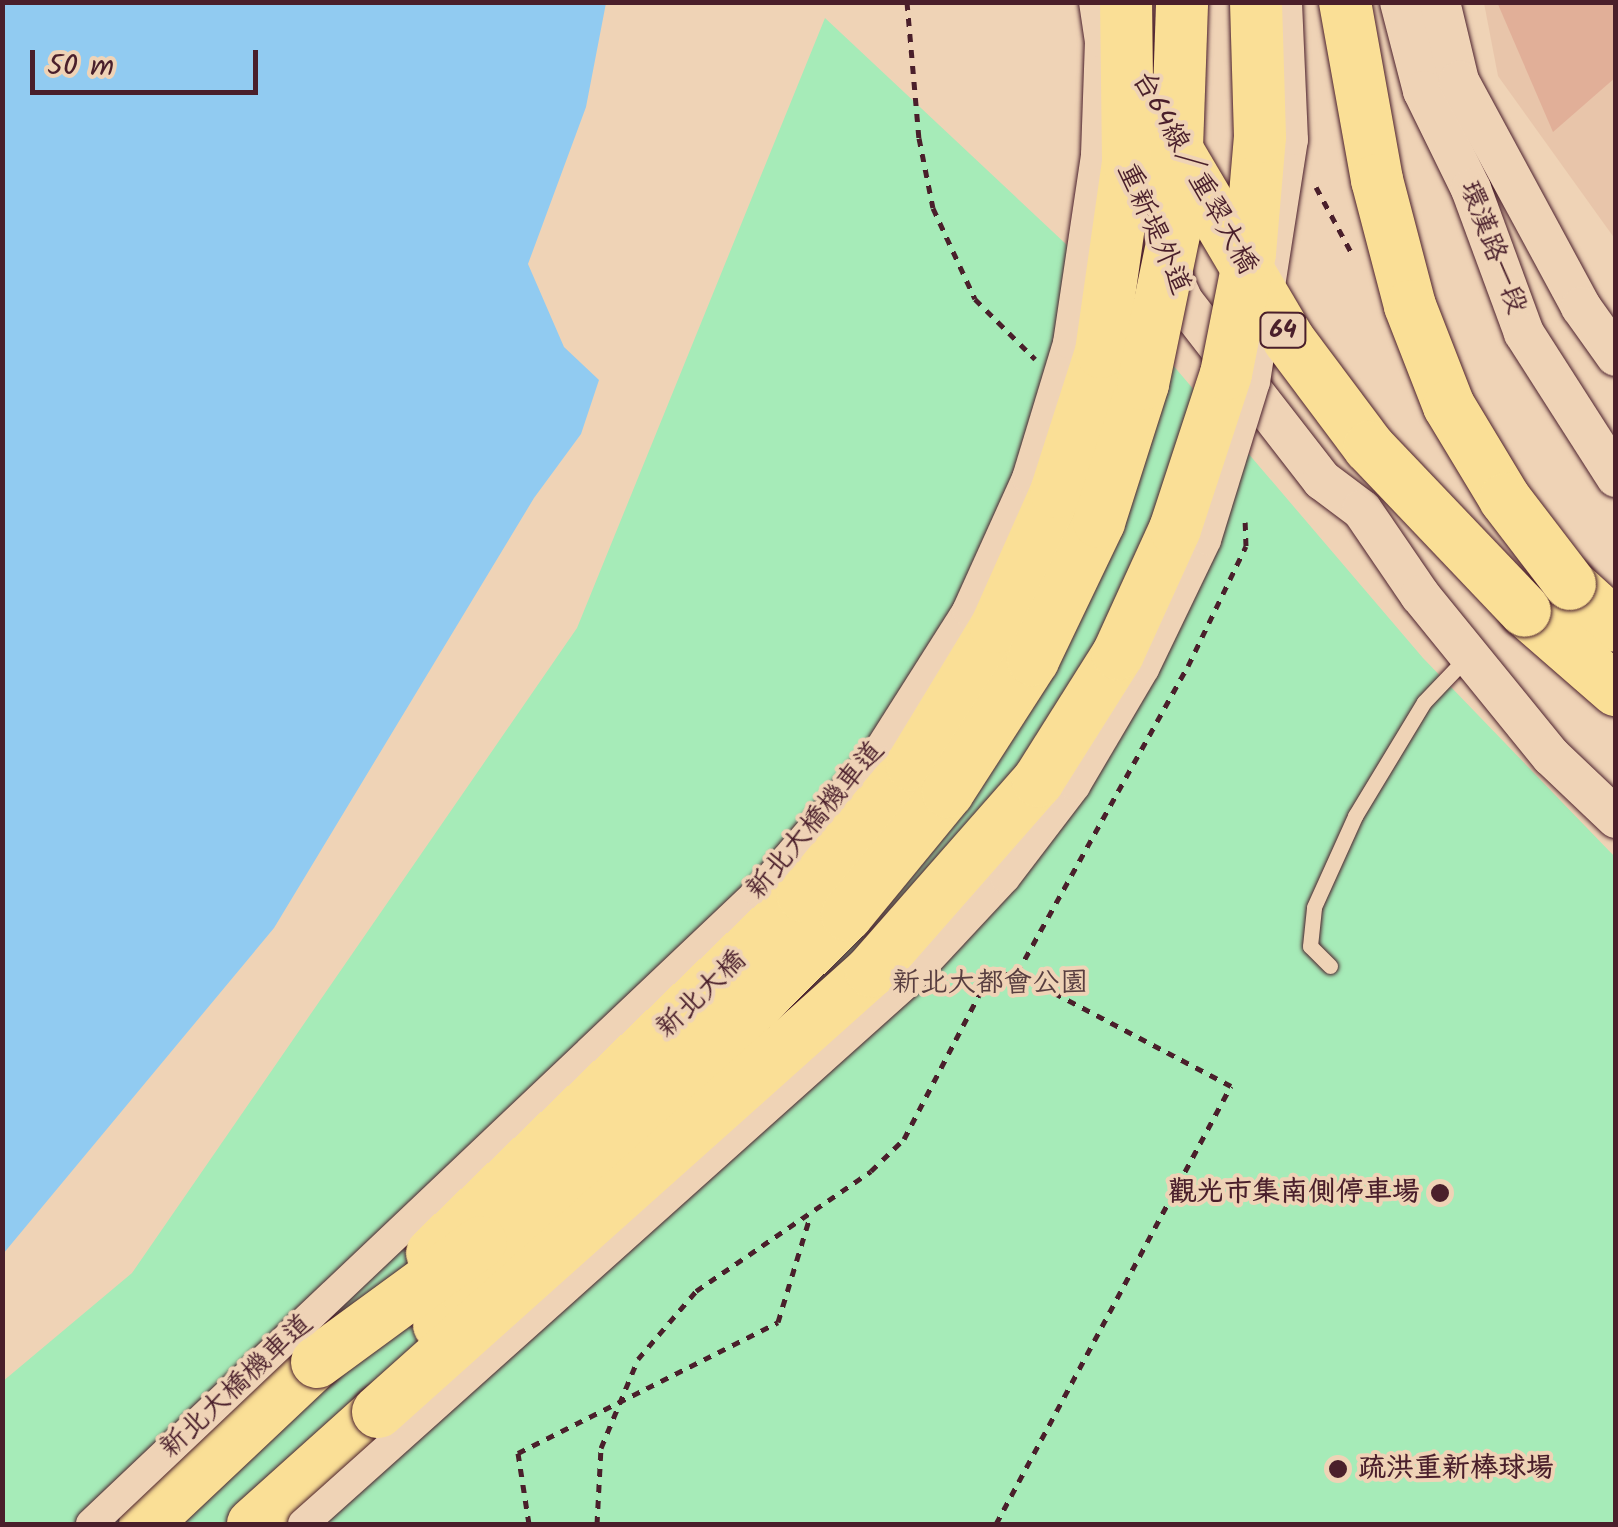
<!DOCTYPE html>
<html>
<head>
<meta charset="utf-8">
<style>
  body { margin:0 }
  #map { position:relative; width:1618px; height:1527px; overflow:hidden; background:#efd3b6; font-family:Kalam,"LXGW WenKai TC",sans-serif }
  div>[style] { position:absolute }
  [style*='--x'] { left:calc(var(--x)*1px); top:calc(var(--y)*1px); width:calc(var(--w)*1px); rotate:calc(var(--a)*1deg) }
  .built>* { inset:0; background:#e8c5aa }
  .green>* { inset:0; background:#a6ebb8 }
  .water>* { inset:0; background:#91cbf1 }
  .building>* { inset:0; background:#e1af98 }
  .path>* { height:5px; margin-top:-2.5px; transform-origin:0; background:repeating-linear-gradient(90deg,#4a1f2b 0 8px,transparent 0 16px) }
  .roads { filter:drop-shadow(0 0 2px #4a1f2b) drop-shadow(0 0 2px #4a1f2b) }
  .lane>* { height:15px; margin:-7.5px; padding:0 7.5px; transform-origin:7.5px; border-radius:7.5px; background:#efd3b6 }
  .secondary>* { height:40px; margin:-20px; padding:0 20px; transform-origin:20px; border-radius:20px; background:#efd3b6 }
  .highway>* { height:52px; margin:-26px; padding:0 26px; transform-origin:26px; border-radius:26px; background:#fadf96 }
  .bridges { filter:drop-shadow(0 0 2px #4a1f2b) drop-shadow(0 0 2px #4a1f2b) }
  .street-bridge>* { height:30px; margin:-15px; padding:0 15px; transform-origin:15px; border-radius:15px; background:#efd3b6 }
  .highway-bridge>* { height:52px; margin:-26px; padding:0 26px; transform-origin:26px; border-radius:26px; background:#fadf96 }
  .dots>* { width:28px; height:28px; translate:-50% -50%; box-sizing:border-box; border:5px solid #efd3b6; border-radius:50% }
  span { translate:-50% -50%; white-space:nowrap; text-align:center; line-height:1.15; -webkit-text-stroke:8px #efd3b6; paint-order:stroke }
  .shield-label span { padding:2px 8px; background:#efd3b6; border:2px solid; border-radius:8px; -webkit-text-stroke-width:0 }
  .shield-label { font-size:25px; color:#4a1f2b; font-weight:700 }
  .street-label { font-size:28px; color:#4a1f2b }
  .park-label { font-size:28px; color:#583e40 }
  .poi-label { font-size:28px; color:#4a1f2b; font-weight:700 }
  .right { translate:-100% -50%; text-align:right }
  .left { translate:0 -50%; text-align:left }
  .frame { position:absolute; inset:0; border:5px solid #4a1f2b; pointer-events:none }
  .scale { position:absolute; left:30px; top:50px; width:228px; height:45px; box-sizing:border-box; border:5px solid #4a1f2b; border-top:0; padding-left:12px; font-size:30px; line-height:35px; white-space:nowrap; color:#4a1f2b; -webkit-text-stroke:8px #efd3b6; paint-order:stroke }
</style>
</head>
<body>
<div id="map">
  <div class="built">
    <div style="clip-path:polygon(1484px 3px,1615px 3px,1615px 239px,1498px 76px)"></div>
  </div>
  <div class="green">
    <div style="clip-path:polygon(825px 18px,1084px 261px,1423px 658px,1615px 857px,1615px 1524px,3px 1524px,2px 1382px,132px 1273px,577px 628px)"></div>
  </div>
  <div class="water">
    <div style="clip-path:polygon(3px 2px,606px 3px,586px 107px,528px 264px,564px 347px,599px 380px,581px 434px,534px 498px,274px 928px,3px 1254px)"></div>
  </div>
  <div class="building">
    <div style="clip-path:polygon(1497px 2px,1616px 2px,1616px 77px,1553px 132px)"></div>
  </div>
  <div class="path">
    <div style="--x:907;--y:2;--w:137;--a:85"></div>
    <div style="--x:919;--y:138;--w:71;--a:78.7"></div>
    <div style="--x:933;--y:208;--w:100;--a:65.2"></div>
    <div style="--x:975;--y:299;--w:85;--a:45"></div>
    <div style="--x:1316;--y:187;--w:74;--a:61.7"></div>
    <div style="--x:529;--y:1524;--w:72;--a:-98.8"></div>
    <div style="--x:518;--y:1453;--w:291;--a:-26.7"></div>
    <div style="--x:778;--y:1322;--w:110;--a:-73.1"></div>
    <div style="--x:597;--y:1524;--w:76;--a:-87"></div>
    <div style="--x:601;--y:1448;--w:96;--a:-67.4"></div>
    <div style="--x:638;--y:1359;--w:89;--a:-49.5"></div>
    <div style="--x:696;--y:1291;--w:212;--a:-34.4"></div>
    <div style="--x:871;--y:1171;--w:46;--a:-44.1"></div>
    <div style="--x:904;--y:1139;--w:184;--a:-62.5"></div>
    <div style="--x:989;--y:976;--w:28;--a:-6"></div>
    <div style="--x:1017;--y:973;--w:351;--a:-60.9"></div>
    <div style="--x:1188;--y:666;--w:133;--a:-64.2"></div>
    <div style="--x:1246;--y:546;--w:24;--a:-92"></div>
    <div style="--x:996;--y:1524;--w:497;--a:-61.8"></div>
    <div style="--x:1231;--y:1086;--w:242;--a:-152.2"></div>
  </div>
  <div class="roads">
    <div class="lane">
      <div style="--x:1330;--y:966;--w:28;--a:-135"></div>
      <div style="--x:1310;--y:946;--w:39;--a:-84"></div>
      <div style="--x:1314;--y:907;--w:100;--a:-65.7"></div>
      <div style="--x:1355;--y:816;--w:133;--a:-58.8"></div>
      <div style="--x:1424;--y:702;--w:62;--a:-46.3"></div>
    </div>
    <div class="secondary">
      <div style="--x:1152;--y:2;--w:80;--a:83.5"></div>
      <div style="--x:1400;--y:2;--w:92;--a:75.5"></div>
      <div style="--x:1423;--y:91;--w:109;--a:63.9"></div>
      <div style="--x:1471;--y:189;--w:153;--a:69.8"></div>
      <div style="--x:1524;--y:333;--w:171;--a:57.4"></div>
      <div style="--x:1440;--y:2;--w:81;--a:76.5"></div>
      <div style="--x:1459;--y:81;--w:257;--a:61.6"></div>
      <div style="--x:1581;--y:307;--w:60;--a:54.5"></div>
      <div style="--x:1124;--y:169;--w:145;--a:65.9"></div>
      <div style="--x:1183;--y:301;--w:227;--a:52.2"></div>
      <div style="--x:1322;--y:480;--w:50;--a:36.9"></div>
      <div style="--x:1362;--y:510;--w:103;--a:55.7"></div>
      <div style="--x:1420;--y:595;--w:208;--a:50.9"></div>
      <div style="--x:1551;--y:756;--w:90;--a:43.6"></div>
    </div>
    <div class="highway">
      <div style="--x:1570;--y:584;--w:62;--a:42.4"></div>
      <div style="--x:1525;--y:611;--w:121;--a:41"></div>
      <div style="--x:145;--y:1524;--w:236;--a:-43.3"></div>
      <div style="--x:253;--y:1524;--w:168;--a:-41.9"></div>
    </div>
  </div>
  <div class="bridges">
    <div class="street-bridge">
      <div style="--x:91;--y:1524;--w:919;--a:-43.46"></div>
      <div style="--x:758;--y:892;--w:183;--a:-49.4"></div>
      <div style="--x:877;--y:753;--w:168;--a:-57.6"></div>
      <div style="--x:967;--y:611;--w:146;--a:-65.7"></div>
      <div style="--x:1027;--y:478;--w:141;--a:-73.1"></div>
      <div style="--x:1068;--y:343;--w:190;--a:-81.5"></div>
      <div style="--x:1096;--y:155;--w:113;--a:-88"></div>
      <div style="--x:1100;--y:42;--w:40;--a:-98.5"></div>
      <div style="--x:303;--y:1524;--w:809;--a:-41.85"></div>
      <div style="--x:906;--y:984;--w:145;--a:-47"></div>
      <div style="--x:1005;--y:878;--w:116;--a:-52.7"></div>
      <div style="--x:1075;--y:786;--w:136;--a:-59.5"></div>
      <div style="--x:1144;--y:669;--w:143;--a:-64.3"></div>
      <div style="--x:1206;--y:540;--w:165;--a:-72.8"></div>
      <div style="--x:1255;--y:382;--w:245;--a:-81.1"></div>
      <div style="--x:1293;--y:140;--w:138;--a:-92.5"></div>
    </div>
    <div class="highway-bridge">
      <div style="--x:1345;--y:2;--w:181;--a:79.8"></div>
      <div style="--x:1377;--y:180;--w:130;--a:75.3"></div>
      <div style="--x:1410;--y:306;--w:107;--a:68.7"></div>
      <div style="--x:1449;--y:406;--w:109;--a:58.9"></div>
      <div style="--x:1505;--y:499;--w:107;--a:52.6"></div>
      <div style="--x:1179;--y:153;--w:217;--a:59.5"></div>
      <div style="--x:1289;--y:340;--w:134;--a:53.2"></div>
      <div style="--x:1369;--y:447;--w:226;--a:46.4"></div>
      <div style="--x:432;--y:1253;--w:515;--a:-43.9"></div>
      <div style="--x:803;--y:896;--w:170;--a:-50.2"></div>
      <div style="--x:912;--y:765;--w:162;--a:-58.7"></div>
      <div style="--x:996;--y:627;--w:148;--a:-66"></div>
      <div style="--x:1056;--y:492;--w:147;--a:-72.2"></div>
      <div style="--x:1101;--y:352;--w:192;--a:-81.9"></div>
      <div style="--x:1128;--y:162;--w:160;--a:-90.7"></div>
      <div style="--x:439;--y:1325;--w:44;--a:-53.4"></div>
      <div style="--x:465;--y:1290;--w:535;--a:-44.47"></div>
      <div style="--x:847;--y:915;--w:159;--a:-50.6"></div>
      <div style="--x:948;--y:792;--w:157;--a:-57.2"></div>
      <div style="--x:1033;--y:660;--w:153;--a:-64.4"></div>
      <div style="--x:1099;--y:522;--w:145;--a:-72.3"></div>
      <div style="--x:1143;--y:384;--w:153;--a:-78.3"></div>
      <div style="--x:1174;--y:234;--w:232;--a:-88"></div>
      <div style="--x:317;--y:1362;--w:203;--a:-36.2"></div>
      <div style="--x:378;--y:1412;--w:661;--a:-41.81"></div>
      <div style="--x:871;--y:971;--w:253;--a:-48.7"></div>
      <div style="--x:1038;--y:781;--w:150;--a:-57.8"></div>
      <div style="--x:1118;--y:654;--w:137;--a:-65.5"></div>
      <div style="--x:1175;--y:529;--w:163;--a:-71.8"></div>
      <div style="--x:1226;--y:374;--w:123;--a:-78.8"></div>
      <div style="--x:1250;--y:253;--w:116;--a:-85.1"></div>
      <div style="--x:1260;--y:137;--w:135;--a:-91.7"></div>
    </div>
  </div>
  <div class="dots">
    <div style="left:1440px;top:1193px;background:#4a1f2b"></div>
    <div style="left:1338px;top:1469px;background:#4a1f2b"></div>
  </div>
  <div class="shield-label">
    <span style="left:1283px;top:330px">64</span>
  </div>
  <div class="street-label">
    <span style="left:1194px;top:173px;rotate:61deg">台64線／重翠大橋</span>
    <span style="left:1153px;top:229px;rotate:66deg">重新堤外道</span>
    <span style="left:1492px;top:248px;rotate:69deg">環漢路一段</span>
    <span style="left:816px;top:821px;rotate:-50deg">新北大橋機車道</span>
    <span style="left:702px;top:995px;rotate:-44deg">新北大橋</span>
    <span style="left:237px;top:1387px;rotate:-43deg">新北大橋機車道</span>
  </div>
  <div class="park-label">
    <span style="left:990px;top:984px">新北大都會公園</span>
  </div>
  <div class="poi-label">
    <span class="right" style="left:1420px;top:1193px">觀光市集南側停車場</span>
    <span class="left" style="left:1358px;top:1469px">疏洪重新棒球場</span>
  </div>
  <div class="frame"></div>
  <div class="scale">50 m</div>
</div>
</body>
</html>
